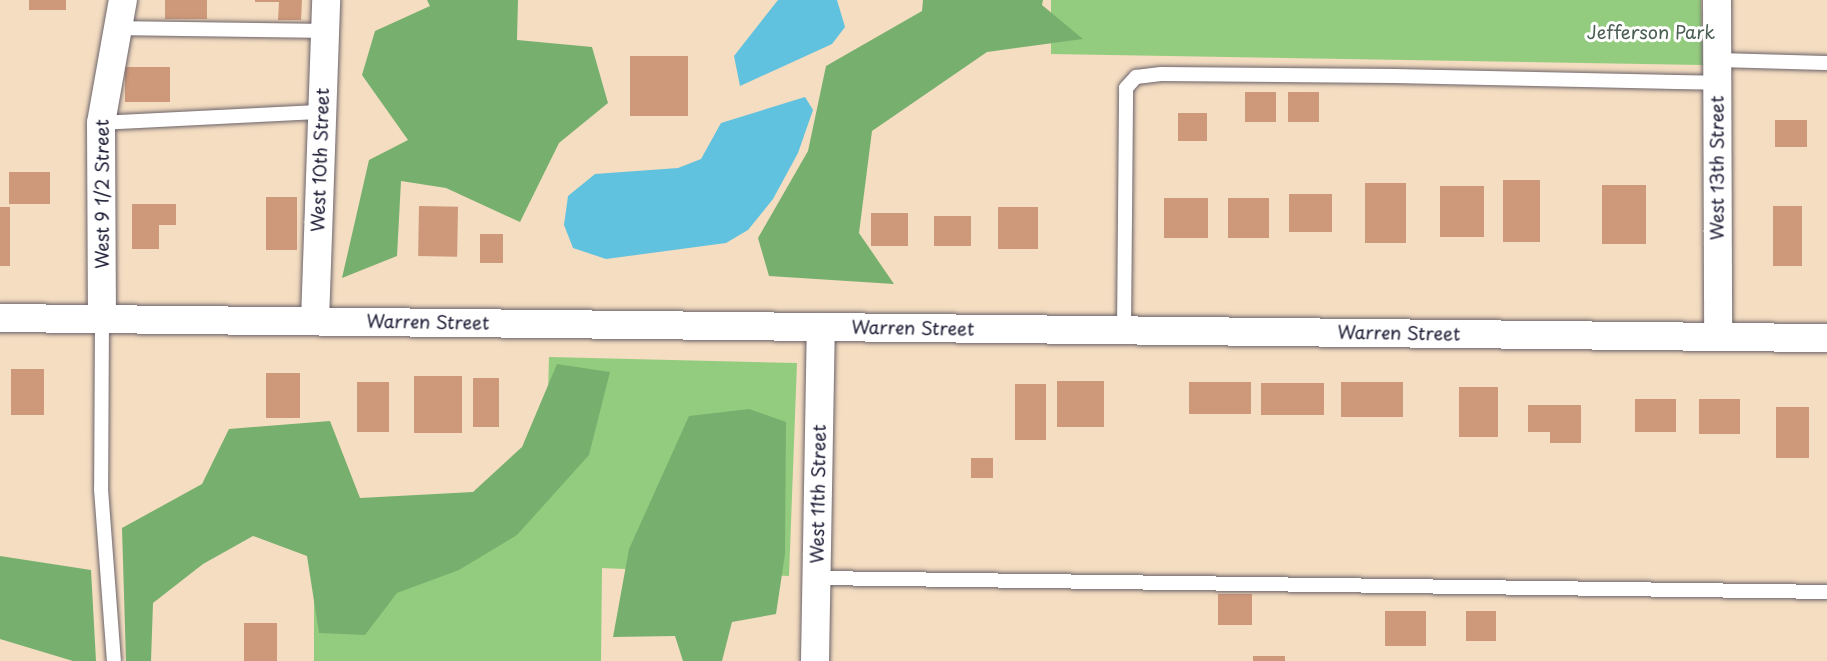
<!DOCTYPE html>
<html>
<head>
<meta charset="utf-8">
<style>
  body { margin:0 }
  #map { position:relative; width:1827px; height:661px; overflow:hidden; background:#f4ddc1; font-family:"Playpen Sans",sans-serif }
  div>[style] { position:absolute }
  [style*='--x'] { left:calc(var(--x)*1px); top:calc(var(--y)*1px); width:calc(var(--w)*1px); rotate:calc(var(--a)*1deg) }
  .green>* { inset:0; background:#94cc7f }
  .forest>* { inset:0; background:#77b06e }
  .water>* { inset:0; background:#60c2de }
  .building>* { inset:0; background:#ce997a; transform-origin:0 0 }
  .roads { filter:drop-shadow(0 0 2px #6c636a) drop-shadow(0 0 2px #6c636a) }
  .service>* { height:14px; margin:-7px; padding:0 7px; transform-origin:7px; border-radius:7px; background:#fff }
  .minor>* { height:28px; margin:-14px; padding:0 14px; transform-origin:14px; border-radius:14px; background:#fff }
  span { translate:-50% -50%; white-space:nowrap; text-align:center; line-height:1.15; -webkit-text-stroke:6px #fff; paint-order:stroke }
  .park-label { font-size:18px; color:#4a5e53 }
  .street-label { font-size:18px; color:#22223b }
</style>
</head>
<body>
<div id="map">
  <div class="green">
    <div style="clip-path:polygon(1051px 0,1701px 0,1703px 65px,1051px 54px)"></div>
    <div style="clip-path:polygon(549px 357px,797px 363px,789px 576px,602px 568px,601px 661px,314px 661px,314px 540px,483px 549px,546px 464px)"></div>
  </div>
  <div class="forest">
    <div style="clip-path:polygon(427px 0,518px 0,517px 40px,592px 47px,608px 103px,559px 143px,520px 222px,446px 188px,401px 181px,397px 256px,342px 278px,369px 160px,408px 140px,362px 75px,375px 31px,430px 6px)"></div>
    <div style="clip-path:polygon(923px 0,1043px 0,1042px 5px,1083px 39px,987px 52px,872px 131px,859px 233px,894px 284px,769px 276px,758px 238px,808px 151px,826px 66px,922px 11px)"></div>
    <div style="clip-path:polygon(557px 364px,610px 372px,589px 455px,517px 535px,459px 570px,397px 593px,365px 635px,319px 633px,307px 556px,253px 536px,203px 564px,153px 603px,151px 661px,126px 661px,122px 528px,202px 484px,229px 429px,330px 421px,360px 498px,473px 492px,522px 447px)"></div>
    <div style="clip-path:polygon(749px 409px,786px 422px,785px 554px,776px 614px,732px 622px,722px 661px,683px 661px,675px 636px,613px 637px,629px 549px,689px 416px)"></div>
    <div style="clip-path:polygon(0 556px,91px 570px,96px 661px,73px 661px,0 639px)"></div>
  </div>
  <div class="water">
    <div style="clip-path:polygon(778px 0,837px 0,845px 27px,832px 44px,740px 86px,734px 56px)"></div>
    <div style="clip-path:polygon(805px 97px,813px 110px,798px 153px,773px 199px,748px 230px,726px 243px,606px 259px,573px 248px,564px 225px,568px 196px,595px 174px,678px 168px,701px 159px,721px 123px)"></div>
  </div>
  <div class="building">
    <div style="left:29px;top:0;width:37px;height:10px"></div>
    <div style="left:165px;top:0;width:42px;height:19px"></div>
    <div style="clip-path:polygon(255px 0,302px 0,301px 20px,278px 20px,279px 2px,255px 2px)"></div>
    <div style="left:630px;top:56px;width:58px;height:60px"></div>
    <div style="left:125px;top:67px;width:45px;height:35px"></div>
    <div style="left:1245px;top:92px;width:31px;height:30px"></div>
    <div style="left:1288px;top:92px;width:31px;height:30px"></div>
    <div style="left:1178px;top:113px;width:29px;height:28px"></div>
    <div style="left:1775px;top:120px;width:32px;height:27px"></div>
    <div style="left:9px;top:172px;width:41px;height:32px"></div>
    <div style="left:1503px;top:180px;width:37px;height:62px"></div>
    <div style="left:1365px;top:183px;width:41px;height:60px"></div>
    <div style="left:1602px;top:185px;width:44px;height:59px"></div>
    <div style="left:1440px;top:186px;width:44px;height:51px"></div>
    <div style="left:1289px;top:194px;width:43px;height:38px"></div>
    <div style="left:266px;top:197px;width:31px;height:53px"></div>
    <div style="left:1164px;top:198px;width:44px;height:40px"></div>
    <div style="left:1228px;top:198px;width:41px;height:40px"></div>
    <div style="clip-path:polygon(132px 204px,176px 204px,176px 225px,159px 225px,159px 249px,132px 249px)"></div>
    <div style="left:419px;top:206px;width:39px;height:50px;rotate:1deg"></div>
    <div style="left:1773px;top:206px;width:29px;height:60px"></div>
    <div style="left:0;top:207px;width:10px;height:59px"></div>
    <div style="left:998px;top:207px;width:40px;height:42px"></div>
    <div style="left:871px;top:213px;width:37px;height:33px"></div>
    <div style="left:934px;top:216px;width:37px;height:30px"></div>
    <div style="left:480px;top:234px;width:23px;height:29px"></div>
    <div style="left:11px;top:369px;width:33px;height:46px"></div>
    <div style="left:266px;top:373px;width:34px;height:45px"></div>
    <div style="left:414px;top:376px;width:48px;height:57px"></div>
    <div style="left:473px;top:378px;width:26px;height:49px"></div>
    <div style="left:1057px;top:381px;width:47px;height:46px"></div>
    <div style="left:357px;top:382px;width:32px;height:50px"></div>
    <div style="left:1189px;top:382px;width:62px;height:32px"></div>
    <div style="left:1341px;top:382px;width:62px;height:35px"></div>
    <div style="left:1261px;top:383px;width:63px;height:32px"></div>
    <div style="left:1015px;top:384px;width:31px;height:56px"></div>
    <div style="left:1459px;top:387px;width:39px;height:50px"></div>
    <div style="left:1635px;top:399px;width:41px;height:33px"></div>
    <div style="left:1699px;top:399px;width:41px;height:35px"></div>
    <div style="clip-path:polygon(1528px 405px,1581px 405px,1581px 443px,1550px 443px,1550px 432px,1528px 432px)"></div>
    <div style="left:1776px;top:407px;width:33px;height:51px"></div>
    <div style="left:971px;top:458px;width:22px;height:20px"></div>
    <div style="left:1218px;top:594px;width:34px;height:31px"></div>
    <div style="left:1385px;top:611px;width:41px;height:35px"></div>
    <div style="left:1466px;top:611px;width:30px;height:30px"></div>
    <div style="left:244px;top:623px;width:33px;height:38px"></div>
    <div style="left:1253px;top:656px;width:32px;height:5px"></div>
  </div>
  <div class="roads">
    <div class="service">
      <div style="--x:117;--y:28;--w:206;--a:0.8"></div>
      <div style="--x:1717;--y:60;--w:110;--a:1.6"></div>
      <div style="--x:101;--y:123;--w:220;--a:-2.9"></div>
      <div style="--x:102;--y:319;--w:170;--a:90.3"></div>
      <div style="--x:101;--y:489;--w:172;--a:85.7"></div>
      <div style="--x:1124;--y:330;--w:242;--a:-89.5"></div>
      <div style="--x:1126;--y:88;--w:15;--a:-48"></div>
      <div style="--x:1136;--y:77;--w:25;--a:-7"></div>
      <div style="--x:1161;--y:74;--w:233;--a:0.5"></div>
      <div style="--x:1394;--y:76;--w:323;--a:1.2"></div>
      <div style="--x:816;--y:578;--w:1011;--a:0.79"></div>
    </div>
    <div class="minor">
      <div style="--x:1717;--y:0;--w:336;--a:89.8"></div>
      <div style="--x:0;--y:318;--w:1827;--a:0.63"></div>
      <div style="--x:102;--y:319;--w:196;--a:-90.3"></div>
      <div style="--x:101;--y:123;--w:125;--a:-79.9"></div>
      <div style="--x:315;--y:321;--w:321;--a:-88"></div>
      <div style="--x:815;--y:661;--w:334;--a:-89"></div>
    </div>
  </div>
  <div class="park-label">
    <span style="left:1651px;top:32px">Jefferson Park</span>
  </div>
  <div class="street-label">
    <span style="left:320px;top:160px;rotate:-88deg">West 10th Street</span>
    <span style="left:1717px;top:168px;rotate:-90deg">West 13th Street</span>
    <span style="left:102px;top:194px;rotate:-90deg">West 9 1/2 Street</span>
    <span style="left:428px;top:322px;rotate:1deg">Warren Street</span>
    <span style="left:913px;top:328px;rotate:1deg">Warren Street</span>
    <span style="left:1399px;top:333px;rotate:1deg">Warren Street</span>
    <span style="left:818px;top:494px;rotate:-89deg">West 11th Street</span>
  </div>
</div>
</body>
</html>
